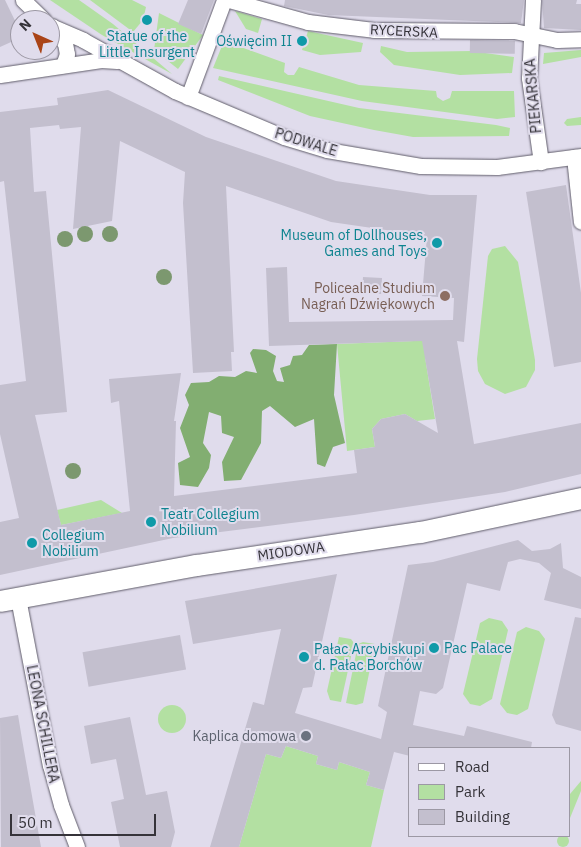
<!DOCTYPE html>
<html>
<head>
<meta charset="utf-8">
<style>
  body { margin:0 }
  #map { position:relative; width:581px; height:847px; overflow:hidden; background:#e0dcec; font-family:"IBM Plex Sans",sans-serif }
  div>[style] { position:absolute }
  [style*='--x'] { left:calc(var(--x)*1px); top:calc(var(--y)*1px); width:calc(var(--w)*1px); rotate:calc(var(--a)*1deg) }
  .green>* { inset:0; background:#b3e0a2 }
  .round { border-radius:50% }
  .forest>* { inset:0; background:#82ae71 }
  .building>* { inset:0; background:#c3bfce; transform-origin:0 0 }
  .roads { filter:drop-shadow(0 0 1px #605d6a) drop-shadow(0 0 1px #605d6a) }
  .street>* { height:15px; margin:-7.5px; padding:0 7.5px; transform-origin:7.5px; border-radius:7.5px; background:#fff }
  .secondary>* { height:21px; margin:-10.5px; padding:0 10.5px; transform-origin:10.5px; border-radius:10.5px; background:#fff }
  .trees>* { width:16px; height:16px; margin:-8px; border-radius:50%; background:#7c986f }
  .dots>* { width:14px; height:14px; translate:-50% -50%; box-sizing:border-box; border:2px solid #e0dcec; border-radius:50% }
  span { translate:-50% -50%; white-space:nowrap; text-align:center; line-height:1.15; -webkit-text-stroke:4px #e0dcec; paint-order:stroke }
  .street-label { font-size:14px; color:#353339 }
  .culture-label { font-size:14px; color:#0d838f }
  .right { translate:-100% -50%; text-align:right }
  .left { translate:0 -50%; text-align:left }
  .education-label { font-size:14px; color:#785e54 }
  .worship-label { font-size:14px; color:#5b616d }
  .legend { position:absolute; left:408px; top:747px; width:162px; height:90px; box-sizing:border-box; background:#e0dcec; border:1px solid #9c98a4; margin:0; padding:6px 9px; list-style:none; font-size:15px; color:#353339 }
  .legend li { display:flex; align-items:center; gap:10px; height:25px }
  .legend b { width:25px; border:1px solid #9c98a4 }
  .north { position:absolute; left:10px; top:10px; width:50px; height:50px; box-sizing:border-box; background:#e0dcec; border:1px solid #9c98a4; border-radius:50%; rotate:316deg; font-size:14px; font-weight:700; line-height:20px; text-align:center; color:#353339 }
  .north::after { content:''; display:block; margin:auto; width:18px; height:22px; background:#aa4417; clip-path:polygon(50% 0,100% 100%,50% 72%,0 100%) }
  .scale { position:absolute; left:10px; top:814px; width:146px; height:22px; box-sizing:border-box; border:2px solid #353339; border-top:0; padding-left:6px; font-size:15px; line-height:18px; white-space:nowrap; color:#353339; -webkit-text-stroke:4px #e0dcec; paint-order:stroke }
</style>
</head>
<body>
<div id="map">
  <div class="green">
    <div style="clip-path:polygon(50px 0,79px 0,113px 24px,172px 74px,102px 35px)"></div>
    <div style="clip-path:polygon(90px 0,132px 0,146px 7px,143px 20px,133px 32px)"></div>
    <div style="clip-path:polygon(235px 11px,262px 19px,258px 33px,246px 29px)"></div>
    <div style="clip-path:polygon(159px 13px,203px 35px,178px 69px,154px 50px)"></div>
    <div style="clip-path:polygon(308px 31px,363px 43px,361px 52px,320px 55px,302px 50px)"></div>
    <div style="clip-path:polygon(224px 41px,285px 63px,284px 72px,288px 75px,294px 75px,299px 67px,359px 85px,436px 91px,437px 97px,443px 101px,450px 98px,452px 91px,514px 91px,515px 117px,497px 119px,362px 101px,213px 68px)"></div>
    <div style="clip-path:polygon(381px 46px,407px 52px,471px 51px,514px 57px,512px 73px,460px 75px,394px 65px,380px 52px)"></div>
    <div style="clip-path:polygon(581px 50px,581px 57px,543px 64px,544px 53px)"></div>
    <div style="clip-path:polygon(219px 76px,359px 108px,496px 125px,510px 128px,509px 136px,413px 137px,374px 130px,310px 116px,218px 80px)"></div>
    <div style="clip-path:polygon(581px 117px,581px 125px,567px 126px,564px 123px,567px 119px)"></div>
    <div style="clip-path:polygon(505px 246px,518px 262px,535px 360px,535px 370px,526px 387px,505px 394px,485px 384px,478px 371px,477px 359px,488px 256px,492px 249px)"></div>
    <div style="clip-path:polygon(440px 340px,425px 357px,435px 419px,417px 421px,405px 414px,381px 419px,372px 429px,375px 447px,347px 451px,337px 344px)"></div>
    <div style="clip-path:polygon(101px 500px,122px 513px,61px 525px,57px 510px)"></div>
    <div style="clip-path:polygon(489px 618px,502px 621px,508px 630px,492px 699px,480px 706px,470px 704px,463px 694px,480px 623px)"></div>
    <div style="clip-path:polygon(526px 627px,539px 631px,545px 639px,528px 709px,517px 715px,507px 713px,500px 704px,517px 632px)"></div>
    <div style="clip-path:polygon(339px 637px,351px 639px,354px 643px,341px 702px,330px 700px,327px 691px)"></div>
    <div style="clip-path:polygon(363px 642px,375px 644px,363px 703px,356px 705px,346px 703px,358px 644px)"></div>
    <div class="round" style="left:158px;top:705px;width:28px;height:28px"></div>
    <div style="clip-path:polygon(286px 746px,318px 756px,316px 764px,337px 770px,339px 762px,370px 772px,366px 785px,384px 790px,371px 847px,239px 847px,266px 754px,281px 758px)"></div>
    <div style="clip-path:polygon(581px 781px,581px 791px,570px 818px,570px 794px)"></div>
    <div class="round" style="left:557px;top:835px;width:12px;height:12px"></div>
  </div>
  <div class="forest">
    <div style="clip-path:polygon(337px 344px,334px 395px,345px 443px,333px 447px,325px 467px,317px 464px,314px 419px,295px 427px,270px 406px,262px 411px,261px 443px,241px 480px,224px 481px,222px 462px,234px 437px,222px 433px,221px 416px,209px 412px,203px 443px,211px 455px,209px 468px,198px 487px,180px 485px,178px 463px,190px 457px,180px 428px,189px 405px,185px 395px,191px 383px,209px 382px,219px 376px,235px 377px,246px 371px,257px 373px,250px 353px,253px 349px,266px 350px,276px 356px,273px 371px,277px 381px,284px 382px,280px 368px,290px 365px,293px 356px,302px 355px,309px 345px)"></div>
  </div>
  <div class="building">
    <div style="clip-path:polygon(0 0,5px 0,20px 31px,20px 38px,0 47px)"></div>
    <div style="clip-path:polygon(188px 0,214px 0,201px 34px,178px 24px)"></div>
    <div style="clip-path:polygon(285px 0,524px 0,521px 23px,328px 15px,284px 6px)"></div>
    <div style="clip-path:polygon(542px 0,577px 0,576px 4px,581px 4px,581px 30px,544px 28px)"></div>
    <div style="left:470px;top:40px;width:45px;height:13px;rotate:1deg"></div>
    <div style="clip-path:polygon(evenodd,108px 90px,206px 137px,336px 181px,430px 195px,477px 195px,464px 342px,457px 341px,474px 444px,581px 423px,581px 474px,505px 492px,354px 515px,173px 538px,0 575px,0 522px,19px 518px,0 434px,0 385px,26px 381px,4px 181px,0 182px,0 112px,58px 105px,57px 98px,108px 90px,59px 125px,60px 129px,81px 127px,73px 229px,112px 221px,120px 141px,185px 172px,183px 203px,193px 373px,232px 371px,231px 352px,234px 352px,226px 186px,331px 222px,427px 236px,422px 296px,454px 298px,453px 320px,289px 322px,287px 267px,266px 268px,269px 346px,422px 341px,438px 433px,405px 414px,381px 419px,372px 429px,375px 447px,354px 450px,357px 473px,174px 496px,176px 421px,174px 421px,181px 373px,109px 379px,111px 403px,119px 401px,130px 511px,61px 525px,35px 415px,67px 412px,46px 191px,34px 192px,30px 128px,59px 125px)"></div>
    <div style="clip-path:polygon(566px 185px,581px 293px,581px 362px,554px 367px,526px 192px)"></div>
    <div style="left:363px;top:277px;width:19px;height:16px;rotate:3deg"></div>
    <div style="clip-path:polygon(518px 540px,532px 551px,550px 549px,561px 543px,563px 568px,581px 577px,581px 609px,544px 600px,551px 573px,539px 563px,520px 559px,508px 562px,500px 591px,467px 583px,443px 688px,436px 694px,420px 691px,413px 725px,464px 736px,467px 726px,532px 742px,531px 748px,410px 748px,410px 756px,394px 752px,384px 790px,366px 785px,370px 772px,339px 762px,337px 770px,316px 764px,318px 756px,286px 746px,281px 758px,266px 754px,239px 847px,210px 847px,253px 702px,264px 705px,281px 629px,193px 644px,185px 601px,337px 574px,312px 687px,303px 688px,295px 713px,381px 739px,387px 712px,378px 706px,408px 565px,433px 562px)"></div>
    <div style="clip-path:polygon(575px 617px,581px 618px,581px 731px,556px 724px,552px 715px)"></div>
    <div style="left:180px;top:635px;width:35px;height:99px;rotate:80deg"></div>
    <div style="clip-path:polygon(18px 715px,22px 739px,41px 847px,1px 847px,0 718px)"></div>
    <div style="clip-path:polygon(130px 717px,146px 795px,167px 791px,175px 832px,171px 847px,120px 847px,111px 802px,124px 799px,116px 759px,91px 764px,84px 726px)"></div>
  </div>
  <div class="roads">
    <div class="street">
      <div style="--x:23;--y:0;--w:29;--a:44"></div>
      <div style="--x:229;--y:0;--w:82;--a:15.6"></div>
      <div style="--x:308;--y:22;--w:66;--a:6.9"></div>
      <div style="--x:374;--y:30;--w:140;--a:0.4"></div>
      <div style="--x:514;--y:31;--w:44;--a:11.8"></div>
      <div style="--x:557;--y:40;--w:24;--a:-2"></div>
      <div style="--x:533;--y:0;--w:78;--a:92.9"></div>
      <div style="--x:529;--y:78;--w:85;--a:81.9"></div>
      <div style="--x:52;--y:26;--w:21;--a:53"></div>
      <div style="--x:65;--y:43;--w:11;--a:80"></div>
      <div style="--x:67;--y:54;--w:12;--a:110"></div>
      <div style="--x:53;--y:27;--w:33;--a:23"></div>
      <div style="--x:83;--y:40;--w:105;--a:29"></div>
      <div style="--x:175;--y:91;--w:118;--a:22.9"></div>
      <div style="--x:284;--y:137;--w:45;--a:16.8"></div>
      <div style="--x:327;--y:150;--w:95;--a:9.7"></div>
      <div style="--x:421;--y:166;--w:76;--a:0.8"></div>
      <div style="--x:497;--y:167;--w:85;--a:-7.5"></div>
      <div style="--x:0;--y:75;--w:102;--a:-8.4"></div>
      <div style="--x:101;--y:60;--w:16;--a:4"></div>
      <div style="--x:188;--y:97;--w:103;--a:-69.6"></div>
      <div style="--x:574;--y:157;--w:65;--a:83.9"></div>
      <div style="--x:18;--y:598;--w:170;--a:79.2"></div>
      <div style="--x:50;--y:765;--w:41;--a:74.6"></div>
      <div style="--x:61;--y:805;--w:45;--a:69.1"></div>
    </div>
    <div class="secondary">
      <div style="--x:0;--y:601;--w:199;--a:-10.4"></div>
      <div style="--x:196;--y:565;--w:226;--a:-8.4"></div>
      <div style="--x:420;--y:532;--w:165;--a:-11.9"></div>
    </div>
  </div>
  <div class="trees">
    <div style="left:85px;top:234px"></div>
    <div style="left:110px;top:234px"></div>
    <div style="left:65px;top:239px"></div>
    <div style="left:164px;top:277px"></div>
    <div style="left:73px;top:471px"></div>
  </div>
  <div class="dots">
    <div style="left:147px;top:20px;background:#0f9aa8"></div>
    <div style="left:302px;top:41px;background:#0f9aa8"></div>
    <div style="left:437px;top:243px;background:#0f9aa8"></div>
    <div style="left:445px;top:296px;background:#8d6e63"></div>
    <div style="left:151px;top:522px;background:#0f9aa8"></div>
    <div style="left:32px;top:543px;background:#0f9aa8"></div>
    <div style="left:434px;top:648px;background:#0f9aa8"></div>
    <div style="left:304px;top:657px;background:#0f9aa8"></div>
    <div style="left:306px;top:736px;background:#6b7280"></div>
  </div>
  <div class="street-label">
    <span style="left:404px;top:31px;rotate:3deg">RYCERSKA</span>
    <span style="left:533px;top:96px;rotate:-95deg">PIEKARSKA</span>
    <span style="left:306px;top:142px;rotate:17deg">PODWALE</span>
    <span style="left:291px;top:551px;rotate:-8deg">MIODOWA</span>
    <span style="left:43px;top:724px;rotate:79deg">LEONA SCHILLERA</span>
  </div>
  <div class="culture-label">
    <span style="left:147px;top:44px">Statue of the<br>Little Insurgent</span>
    <span class="right" style="left:292px;top:41px">Oświęcim II</span>
    <span class="right" style="left:427px;top:243px">Museum of Dollhouses,<br>Games and Toys</span>
    <span class="left" style="left:161px;top:522px">Teatr Collegium<br>Nobilium</span>
    <span class="left" style="left:42px;top:543px">Collegium<br>Nobilium</span>
    <span class="left" style="left:444px;top:648px">Pac Palace</span>
    <span class="left" style="left:314px;top:657px">Pałac Arcybiskupi<br>d. Pałac Borchów</span>
  </div>
  <div class="education-label">
    <span class="right" style="left:435px;top:296px">Policealne Studium<br>Nagrań Dźwiękowych</span>
  </div>
  <div class="worship-label">
    <span class="right" style="left:296px;top:736px">Kaplica domowa</span>
  </div>
  <ul class="legend">
  <li><b style="height:6px;background:#fff"></b>Road</li>
  <li><b style="height:14px;background:#b3e0a2"></b>Park</li>
  <li><b style="height:14px;background:#c3bfce"></b>Building</li>
  </ul>
  <div class="north">N</div>
  <div class="scale">50 m</div>
</div>
</body>
</html>
